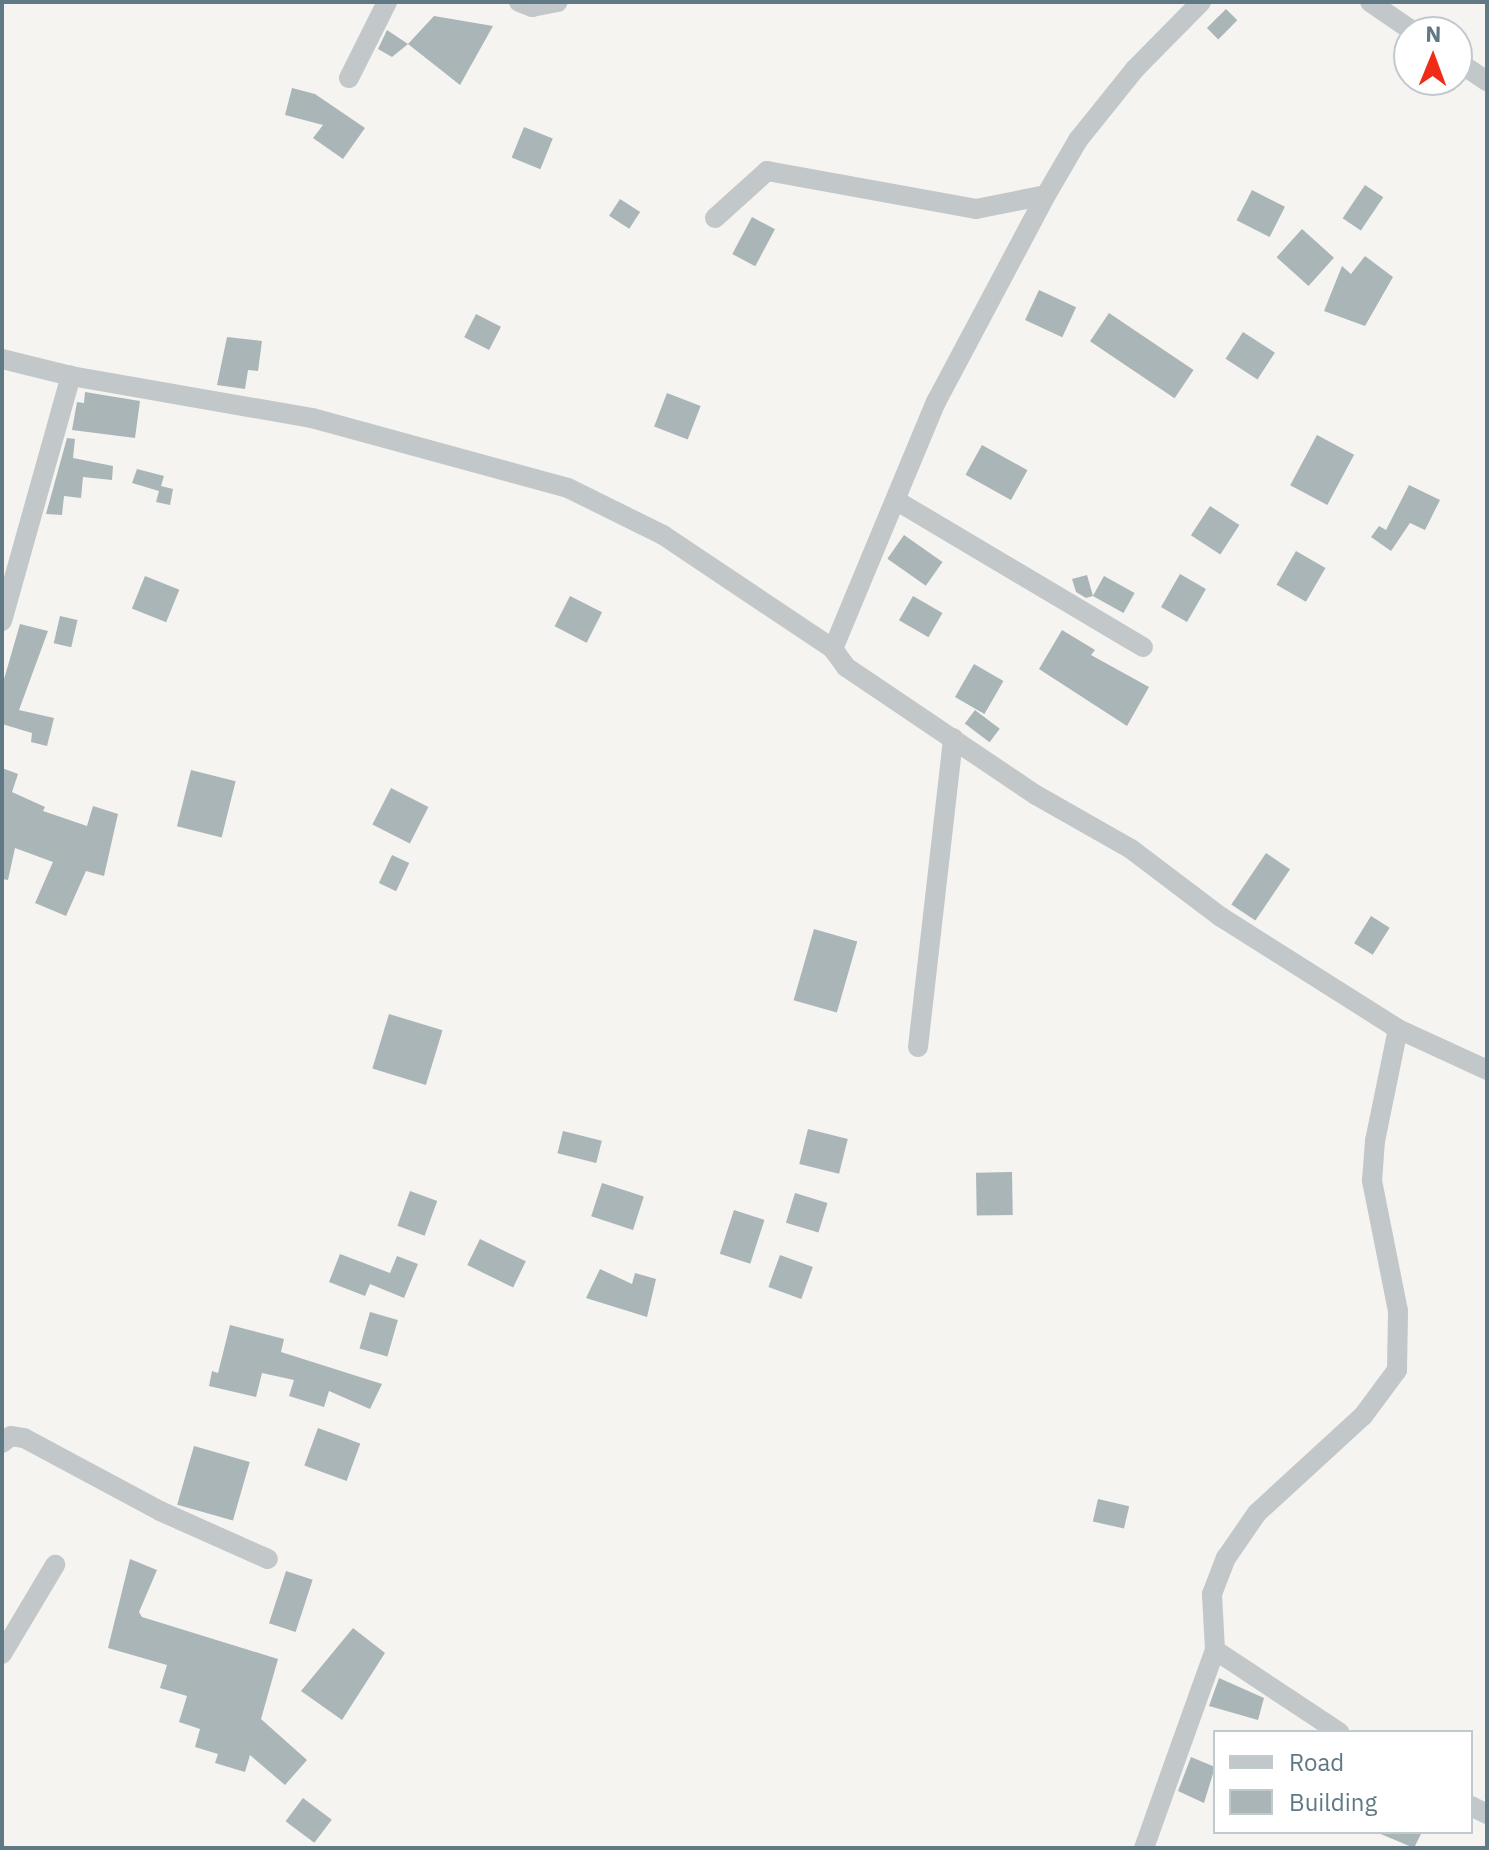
<!DOCTYPE html>
<html>
<head>
<meta charset="utf-8">
<style>
  body { margin:0 }
  #map { position:relative; width:1489px; height:1850px; overflow:hidden; background:#f5f4f0; font-family:"IBM Plex Sans",sans-serif }
  div>[style] { position:absolute }
  [style*='--x'] { left:calc(var(--x)*1px); top:calc(var(--y)*1px); width:calc(var(--w)*1px); rotate:calc(var(--a)*1deg) }
  .building>* { inset:0; background:#aab5b8; transform-origin:0 0 }
  .minor>* { height:20px; margin:-10px; padding:0 10px; transform-origin:10px; border-radius:10px; background:#c2c7c9 }
  span { translate:-50% -50%; white-space:nowrap; text-align:center; line-height:1.15; -webkit-text-stroke:8px #fff; paint-order:stroke }
  .frame { position:absolute; inset:0; border:4px solid #617984; pointer-events:none }
  .legend { position:absolute; left:1213px; top:1730px; width:260px; height:104px; box-sizing:border-box; background:#fff; border:2px solid #c0c9ce; margin:0; padding:10px 14px; list-style:none; font-size:24px; color:#617984 }
  .legend li { display:flex; align-items:center; gap:16px; height:40px }
  .legend b { width:40px; border:2px solid #c0c9ce }
  .north { position:absolute; left:1393px; top:16px; width:80px; height:80px; box-sizing:border-box; background:#fff; border:2px solid #c0c9ce; border-radius:50%; rotate:1deg; font-size:22px; font-weight:700; line-height:32px; text-align:center; color:#617984 }
  .north::after { content:''; display:block; margin:auto; width:28px; height:36px; background:#f02b16; clip-path:polygon(50% 0,100% 100%,50% 72%,0 100%) }
</style>
</head>
<body>
<div id="map">
  <div class="building">
    <div style="left:1226px;top:9px;width:16px;height:27px;rotate:45deg"></div>
    <div style="clip-path:polygon(434px 16px,493px 26px,460px 85px,408px 44px)"></div>
    <div style="clip-path:polygon(387px 30px,408px 44px,392px 57px,378px 49px)"></div>
    <div style="clip-path:polygon(292px 88px,315px 94px,365px 128px,343px 159px,313px 138px,323px 125px,285px 115px)"></div>
    <div style="left:524px;top:127px;width:31px;height:33px;rotate:22deg"></div>
    <div style="left:1365px;top:185px;width:22px;height:40px;rotate:34deg"></div>
    <div style="left:1252px;top:190px;width:37px;height:34px;rotate:27deg"></div>
    <div style="left:620px;top:199px;width:24px;height:20px;rotate:33deg"></div>
    <div style="left:752px;top:217px;width:26px;height:42px;rotate:28deg"></div>
    <div style="left:1302px;top:229px;width:43px;height:38px;rotate:42deg"></div>
    <div style="clip-path:polygon(1365px 256px,1393px 277px,1365px 326px,1324px 311px,1342px 266px,1351px 274px)"></div>
    <div style="left:1039px;top:290px;width:41px;height:33px;rotate:25deg"></div>
    <div style="left:1109px;top:313px;width:102px;height:34px;rotate:34deg"></div>
    <div style="left:476px;top:314px;width:28px;height:26px;rotate:27deg"></div>
    <div style="left:1243px;top:332px;width:38px;height:32px;rotate:33deg"></div>
    <div style="clip-path:polygon(227px 337px,262px 341px,258px 371px,248px 370px,245px 389px,217px 385px)"></div>
    <div style="clip-path:polygon(85px 392px,140px 401px,135px 438px,72px 430px,77px 402px,84px 403px)"></div>
    <div style="left:667px;top:393px;width:36px;height:36px;rotate:21deg"></div>
    <div style="left:1317px;top:435px;width:42px;height:57px;rotate:28deg"></div>
    <div style="clip-path:polygon(67px 438px,75px 439px,73px 458px,113px 466px,112px 480px,83px 477px,81px 498px,64px 496px,62px 515px,46px 514px)"></div>
    <div style="left:982px;top:445px;width:52px;height:34px;rotate:29deg"></div>
    <div style="clip-path:polygon(137px 469px,164px 476px,161px 486px,173px 489px,170px 505px,156px 502px,159px 491px,132px 483px)"></div>
    <div style="clip-path:polygon(1409px 485px,1440px 500px,1425px 530px,1410px 523px,1391px 551px,1371px 537px,1379px 526px,1386px 530px)"></div>
    <div style="left:1210px;top:506px;width:35px;height:35px;rotate:33deg"></div>
    <div style="left:904px;top:535px;width:47px;height:29px;rotate:35deg"></div>
    <div style="left:1296px;top:551px;width:34px;height:39px;rotate:30deg"></div>
    <div style="left:1180px;top:574px;width:30px;height:38px;rotate:30deg"></div>
    <div style="clip-path:polygon(1087px 575px,1093px 596px,1086px 598px,1076px 592px,1072px 579px)"></div>
    <div style="left:145px;top:576px;width:37px;height:35px;rotate:22deg"></div>
    <div style="left:1104px;top:576px;width:35px;height:23px;rotate:29deg"></div>
    <div style="left:570px;top:596px;width:36px;height:34px;rotate:27deg"></div>
    <div style="left:913px;top:596px;width:34px;height:28px;rotate:30deg"></div>
    <div style="left:60px;top:616px;width:18px;height:28px;rotate:13deg"></div>
    <div style="clip-path:polygon(20px 624px,48px 631px,19px 710px,54px 718px,47px 746px,31px 742px,32px 733px,2px 724px,2px 686px)"></div>
    <div style="clip-path:polygon(1062px 630px,1095px 650px,1091px 655px,1149px 687px,1127px 726px,1039px 669px)"></div>
    <div style="left:974px;top:664px;width:34px;height:38px;rotate:30deg"></div>
    <div style="left:975px;top:710px;width:31px;height:17px;rotate:37deg"></div>
    <div style="clip-path:polygon(2px 768px,18px 774px,12px 792px,45px 807px,43px 811px,87px 826px,93px 806px,118px 814px,104px 876px,86px 871px,66px 916px,35px 903px,53px 862px,15px 848px,8px 880px,2px 879px)"></div>
    <div style="left:191px;top:770px;width:46px;height:58px;rotate:14deg"></div>
    <div style="left:391px;top:788px;width:42px;height:41px;rotate:27deg"></div>
    <div style="left:1266px;top:853px;width:29px;height:62px;rotate:34deg"></div>
    <div style="left:392px;top:855px;width:19px;height:31px;rotate:25deg"></div>
    <div style="left:1371px;top:916px;width:22px;height:32px;rotate:32deg"></div>
    <div style="left:814px;top:929px;width:45px;height:74px;rotate:16deg"></div>
    <div style="left:389px;top:1014px;width:56px;height:57px;rotate:17deg"></div>
    <div style="left:808px;top:1129px;width:41px;height:36px;rotate:14deg"></div>
    <div style="left:563px;top:1131px;width:40px;height:23px;rotate:14deg"></div>
    <div style="left:1012px;top:1172px;width:43px;height:36px;rotate:89deg"></div>
    <div style="left:602px;top:1183px;width:44px;height:35px;rotate:18deg"></div>
    <div style="left:410px;top:1191px;width:29px;height:37px;rotate:20deg"></div>
    <div style="left:795px;top:1193px;width:34px;height:31px;rotate:17deg"></div>
    <div style="left:734px;top:1210px;width:32px;height:46px;rotate:18deg"></div>
    <div style="left:480px;top:1239px;width:51px;height:29px;rotate:26deg"></div>
    <div style="clip-path:polygon(340px 1254px,390px 1273px,397px 1256px,418px 1264px,404px 1298px,370px 1284px,365px 1296px,329px 1282px)"></div>
    <div style="left:780px;top:1255px;width:35px;height:34px;rotate:20deg"></div>
    <div style="clip-path:polygon(600px 1269px,632px 1284px,635px 1273px,656px 1279px,647px 1317px,586px 1298px)"></div>
    <div style="left:370px;top:1312px;width:29px;height:38px;rotate:16deg"></div>
    <div style="clip-path:polygon(230px 1325px,284px 1339px,281px 1352px,382px 1384px,370px 1409px,329px 1391px,324px 1407px,289px 1396px,294px 1380px,262px 1373px,256px 1397px,209px 1386px,212px 1371px,218px 1373px)"></div>
    <div style="left:318px;top:1428px;width:45px;height:40px;rotate:20deg"></div>
    <div style="left:194px;top:1446px;width:58px;height:61px;rotate:16deg"></div>
    <div style="left:1098px;top:1499px;width:32px;height:23px;rotate:13deg"></div>
    <div style="clip-path:polygon(130px 1559px,157px 1570px,139px 1612px,142px 1617px,278px 1659px,261px 1719px,307px 1760px,285px 1785px,250px 1755px,245px 1772px,215px 1763px,218px 1754px,195px 1747px,200px 1729px,179px 1722px,187px 1696px,160px 1688px,167px 1665px,108px 1648px)"></div>
    <div style="left:286px;top:1571px;width:28px;height:55px;rotate:18deg"></div>
    <div style="clip-path:polygon(353px 1628px,385px 1653px,342px 1720px,301px 1691px)"></div>
    <div style="clip-path:polygon(1219px 1678px,1264px 1698px,1258px 1720px,1209px 1706px)"></div>
    <div style="clip-path:polygon(1191px 1757px,1215px 1767px,1204px 1803px,1178px 1791px)"></div>
    <div style="left:303px;top:1798px;width:36px;height:29px;rotate:37deg"></div>
    <div style="clip-path:polygon(1376px 1832px,1422px 1832px,1414px 1848px)"></div>
  </div>
  <div class="minor">
    <div style="--x:519;--y:2;--w:14;--a:21"></div>
    <div style="--x:532;--y:7;--w:26;--a:-11"></div>
    <div style="--x:1370;--y:2;--w:53;--a:34.3"></div>
    <div style="--x:1457;--y:61;--w:36;--a:34"></div>
    <div style="--x:349;--y:78;--w:85;--a:-63.4"></div>
    <div style="--x:715;--y:218;--w:70;--a:-42.1"></div>
    <div style="--x:767;--y:171;--w:212;--a:10.3"></div>
    <div style="--x:976;--y:209;--w:71;--a:-11.3"></div>
    <div style="--x:2;--y:359;--w:71;--a:13.8"></div>
    <div style="--x:897;--y:501;--w:286;--a:30.7"></div>
    <div style="--x:2;--y:621;--w:255;--a:-74.3"></div>
    <div style="--x:71;--y:376;--w:245;--a:9.9"></div>
    <div style="--x:312;--y:418;--w:265;--a:15.3"></div>
    <div style="--x:568;--y:488;--w:106;--a:26.3"></div>
    <div style="--x:663;--y:535;--w:205;--a:33.8"></div>
    <div style="--x:833;--y:649;--w:22;--a:54"></div>
    <div style="--x:846;--y:667;--w:229;--a:34"></div>
    <div style="--x:1036;--y:795;--w:109;--a:29.6"></div>
    <div style="--x:1131;--y:849;--w:113;--a:37.1"></div>
    <div style="--x:1221;--y:917;--w:209;--a:32.3"></div>
    <div style="--x:1398;--y:1029;--w:98;--a:24.7"></div>
    <div style="--x:833;--y:649;--w:268;--a:-67.4"></div>
    <div style="--x:936;--y:402;--w:234;--a:-62"></div>
    <div style="--x:1046;--y:195;--w:64;--a:-59.8"></div>
    <div style="--x:1078;--y:140;--w:91;--a:-51.2"></div>
    <div style="--x:1135;--y:69;--w:94;--a:-45.4"></div>
    <div style="--x:918;--y:1047;--w:311;--a:-83.5"></div>
    <div style="--x:2;--y:1443;--w:11;--a:-38"></div>
    <div style="--x:11;--y:1436;--w:13;--a:9"></div>
    <div style="--x:24;--y:1438;--w:154;--a:28.2"></div>
    <div style="--x:160;--y:1511;--w:118;--a:24"></div>
    <div style="--x:1215;--y:1650;--w:149;--a:33.5"></div>
    <div style="--x:2;--y:1654;--w:104;--a:-59.2"></div>
    <div style="--x:1471;--y:1806;--w:18;--a:27"></div>
    <div style="--x:1144;--y:1848;--w:210;--a:-70.3"></div>
    <div style="--x:1215;--y:1650;--w:56;--a:-93.1"></div>
    <div style="--x:1212;--y:1594;--w:39;--a:-69"></div>
    <div style="--x:1226;--y:1558;--w:55;--a:-55.4"></div>
    <div style="--x:1257;--y:1513;--w:144;--a:-42.5"></div>
    <div style="--x:1363;--y:1416;--w:57;--a:-53.5"></div>
    <div style="--x:1397;--y:1370;--w:59;--a:-89"></div>
    <div style="--x:1398;--y:1311;--w:133;--a:-101.3"></div>
    <div style="--x:1372;--y:1181;--w:40;--a:-85.7"></div>
    <div style="--x:1375;--y:1141;--w:114;--a:-78.4"></div>
  </div>
  <div class="frame"></div>
  <ul class="legend">
  <li><b style="height:10px;background:#c2c7c9"></b>Road</li>
  <li><b style="height:22px;background:#aab5b8"></b>Building</li>
  </ul>
  <div class="north">N</div>
</div>
</body>
</html>
